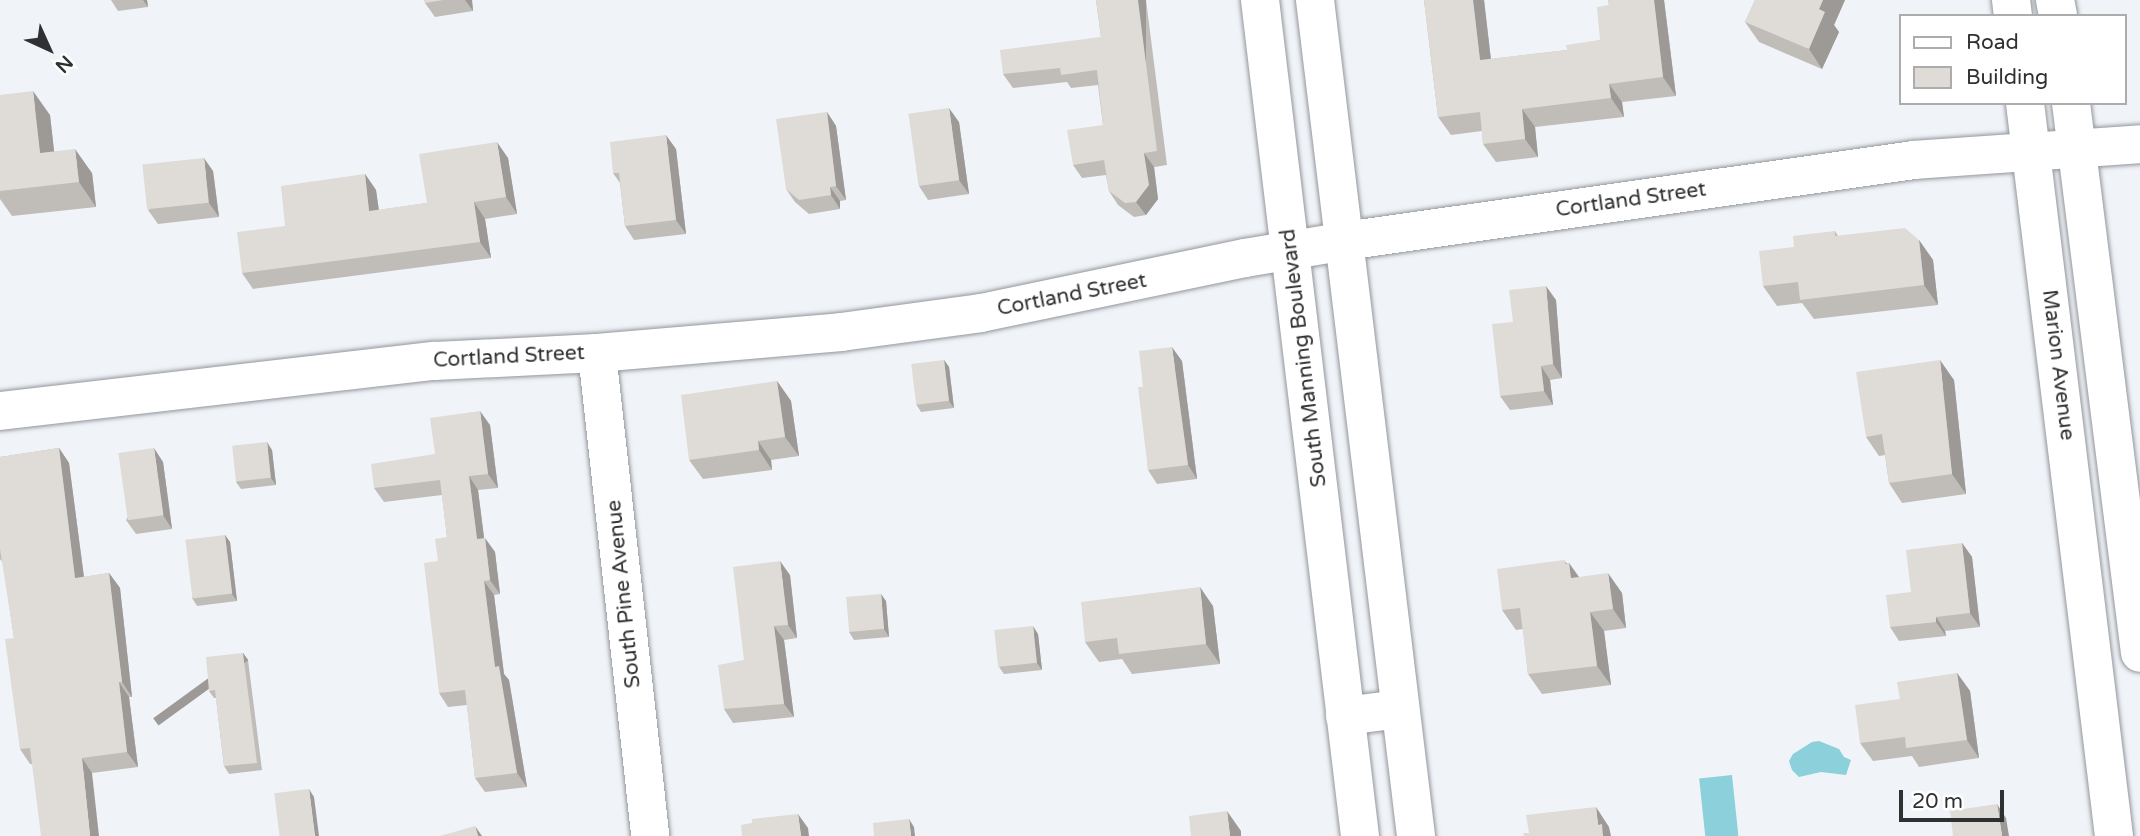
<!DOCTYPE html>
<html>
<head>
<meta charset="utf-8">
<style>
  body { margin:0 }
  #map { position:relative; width:2140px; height:836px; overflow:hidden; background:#f0f4f9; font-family:"Varela Round",sans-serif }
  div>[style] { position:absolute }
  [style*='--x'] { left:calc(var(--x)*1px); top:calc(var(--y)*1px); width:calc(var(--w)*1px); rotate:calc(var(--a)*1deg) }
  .water>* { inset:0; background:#8bd0db; transform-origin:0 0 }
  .roads { filter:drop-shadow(0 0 2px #93969b) drop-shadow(0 0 2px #93969b) }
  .minor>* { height:38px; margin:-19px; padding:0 19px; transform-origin:19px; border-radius:19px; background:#fff }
  .tertiary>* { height:38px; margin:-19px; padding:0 19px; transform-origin:19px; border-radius:19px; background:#fff }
  .wall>* { inset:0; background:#c0bcb8 }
  .shaded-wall>* { inset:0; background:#9c9996; transform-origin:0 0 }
  .building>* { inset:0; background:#dfdbd6; transform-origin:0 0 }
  span { translate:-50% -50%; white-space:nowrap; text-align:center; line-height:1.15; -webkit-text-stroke:6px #fff; paint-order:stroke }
  .street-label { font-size:21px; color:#2f3032 }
  .legend { position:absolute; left:1899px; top:14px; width:228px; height:91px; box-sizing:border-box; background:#fff; border:2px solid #acacad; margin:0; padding:9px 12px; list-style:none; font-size:21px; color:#2f3032 }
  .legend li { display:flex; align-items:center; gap:14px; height:35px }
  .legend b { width:35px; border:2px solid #acacad }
  .north { position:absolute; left:14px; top:14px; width:70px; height:70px; -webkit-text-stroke:5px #fff; paint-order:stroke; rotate:135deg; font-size:19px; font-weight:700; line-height:28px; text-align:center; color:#2f3032 }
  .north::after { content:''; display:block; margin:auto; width:24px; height:32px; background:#2f3032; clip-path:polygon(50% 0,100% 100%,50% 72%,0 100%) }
  .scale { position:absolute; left:1899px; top:790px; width:105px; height:32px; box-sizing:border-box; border:4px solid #2f3032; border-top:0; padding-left:9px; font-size:21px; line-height:24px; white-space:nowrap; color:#2f3032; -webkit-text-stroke:5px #fff; paint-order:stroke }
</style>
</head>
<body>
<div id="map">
  <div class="water">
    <div style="clip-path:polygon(1819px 741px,1839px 749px,1844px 757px,1851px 760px,1846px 775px,1821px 772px,1799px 777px,1792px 770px,1789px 761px,1793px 754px,1812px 742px)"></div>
    <div style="left:1732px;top:775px;width:61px;height:33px;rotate:84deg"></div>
  </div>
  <div class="roads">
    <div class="minor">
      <div style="--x:2011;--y:0;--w:16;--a:83"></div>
      <div style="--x:2055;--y:0;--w:16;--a:79"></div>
      <div style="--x:2025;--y:103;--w:738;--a:83.08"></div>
      <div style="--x:2071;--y:103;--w:554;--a:82.85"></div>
      <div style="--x:597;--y:353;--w:486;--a:83.7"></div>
      <div style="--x:0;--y:411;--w:438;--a:-6.6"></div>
      <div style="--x:435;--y:361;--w:162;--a:-2.8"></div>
      <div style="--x:597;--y:353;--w:245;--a:-4.9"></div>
      <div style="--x:841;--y:332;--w:141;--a:-7.7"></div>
      <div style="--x:981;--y:313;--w:270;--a:-11.8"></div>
      <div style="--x:1245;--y:258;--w:101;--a:-9.6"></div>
      <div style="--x:1345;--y:241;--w:575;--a:-8.1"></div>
      <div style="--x:1914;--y:160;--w:227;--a:-4"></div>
      <div style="--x:1345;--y:716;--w:55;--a:-7.3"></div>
    </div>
    <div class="tertiary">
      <div style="--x:1260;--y:0;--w:842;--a:83.18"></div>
      <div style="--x:1315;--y:0;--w:842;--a:83.11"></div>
    </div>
  </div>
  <div class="wall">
    <div style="clip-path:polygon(111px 0,147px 0,148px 7px,118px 11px)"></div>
    <div style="clip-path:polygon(424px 0,472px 0,473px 11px,435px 17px,425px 3px)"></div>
    <div style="clip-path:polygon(1096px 0,1146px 0,1167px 165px,1154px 167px,1158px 199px,1146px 215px,1134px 217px,1118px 205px,1109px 191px,1106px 175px,1082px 178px,1073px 165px,1103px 125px,1098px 85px,1071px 88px,1067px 82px,1013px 88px,1003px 74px,1101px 37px)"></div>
    <div style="clip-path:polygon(1424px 0,1484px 0,1491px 59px,1567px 50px,1600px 40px,1609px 5px,1608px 0,1664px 0,1676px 96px,1622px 102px,1624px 117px,1535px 127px,1538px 157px,1496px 162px,1483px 144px,1482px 131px,1451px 135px,1438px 117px)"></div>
    <div style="clip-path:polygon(1755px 0,1845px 0,1834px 25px,1839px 32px,1822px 69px,1759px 42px,1745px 22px)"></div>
    <div style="clip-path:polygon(0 95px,50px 115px,54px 151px,92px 173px,96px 207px,12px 216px,0 199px)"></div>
    <div style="clip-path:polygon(827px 112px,836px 126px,846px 200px,840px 201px,840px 209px,809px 214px,795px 202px,786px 189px)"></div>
    <div style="clip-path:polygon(959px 122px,969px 194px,928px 200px,919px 186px)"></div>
    <div style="clip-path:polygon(676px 149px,686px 234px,634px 240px,625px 226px,620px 183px,613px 173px)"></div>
    <div style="clip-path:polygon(508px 158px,517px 214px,485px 219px,491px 258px,253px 289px,242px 273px,285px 226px,365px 174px,376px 190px,379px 210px,427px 203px)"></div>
    <div style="clip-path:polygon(213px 171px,219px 217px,158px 224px,148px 210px)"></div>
    <div style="clip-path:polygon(1835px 231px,1838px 236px,1919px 240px,1933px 260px,1938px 305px,1814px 319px,1802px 303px,1777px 306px,1763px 286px,1794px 247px)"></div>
    <div style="clip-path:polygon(1556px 300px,1562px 378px,1550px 380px,1553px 405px,1510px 410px,1500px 396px,1513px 322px)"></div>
    <div style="clip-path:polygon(944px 360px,949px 367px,954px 408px,921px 412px,916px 404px)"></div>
    <div style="clip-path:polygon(1182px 361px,1197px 479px,1157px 484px,1148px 470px,1143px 387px)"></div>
    <div style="clip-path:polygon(1954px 380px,1966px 494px,1902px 503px,1889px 483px,1885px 455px,1879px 456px,1866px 437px)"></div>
    <div style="clip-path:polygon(777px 381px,791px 401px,799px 456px,771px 460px,772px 470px,703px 479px,689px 460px)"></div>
    <div style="clip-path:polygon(490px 425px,498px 488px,478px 490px,484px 538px,495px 552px,500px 594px,494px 595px,504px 674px,509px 680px,527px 787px,485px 792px,475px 778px,467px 705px,448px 707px,439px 693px,438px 561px,447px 537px,442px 495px,384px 502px,374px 488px,435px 454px)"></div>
    <div style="clip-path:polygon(59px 448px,69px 463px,84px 577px,109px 573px,120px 588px,132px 697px,129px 697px,138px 767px,92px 773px,30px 764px,20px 749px,14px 638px,3px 563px,0 559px,0 457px)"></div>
    <div style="clip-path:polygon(272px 450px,276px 485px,241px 489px,236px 482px)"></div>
    <div style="clip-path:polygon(163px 462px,172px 529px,136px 534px,126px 520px)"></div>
    <div style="clip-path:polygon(225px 535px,230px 542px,237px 601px,197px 606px,192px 598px)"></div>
    <div style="clip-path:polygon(1962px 543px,1972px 557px,1980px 627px,1945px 631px,1946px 636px,1899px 641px,1890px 627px,1911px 592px)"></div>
    <div style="clip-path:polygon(1566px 563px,1569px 563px,1579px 577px,1622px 593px,1626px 628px,1604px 631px,1611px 685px,1542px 694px,1528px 674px,1523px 629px,1516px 630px,1502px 610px)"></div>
    <div style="clip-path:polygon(790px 575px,797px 638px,784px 640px,794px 717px,733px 723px,724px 709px,744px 660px)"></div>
    <div style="clip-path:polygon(886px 601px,889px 637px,854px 640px,849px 632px)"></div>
    <div style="clip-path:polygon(1213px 606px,1220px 664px,1132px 674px,1122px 659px,1099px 662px,1085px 642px)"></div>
    <div style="clip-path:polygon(1038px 634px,1042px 670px,1004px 674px,999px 667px)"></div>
    <div style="clip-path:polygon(243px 653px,248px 660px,262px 770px,229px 774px,224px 766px,216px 698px,214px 698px,209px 691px)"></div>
    <div style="clip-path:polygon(1957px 673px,1970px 691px,1979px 758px,1919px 767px,1912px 756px,1873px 761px,1860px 743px,1900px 699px)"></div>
  </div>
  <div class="shaded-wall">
    <div style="clip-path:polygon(143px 0,147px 0,148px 7px)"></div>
    <div style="clip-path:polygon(465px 0,472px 0,473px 11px)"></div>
    <div style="left:1138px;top:0;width:8px;height:152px"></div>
    <div style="clip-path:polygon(1473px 0,1484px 0,1493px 78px,1480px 60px)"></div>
    <div style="clip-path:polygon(1654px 0,1664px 0,1676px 96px,1663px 77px)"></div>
    <div style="clip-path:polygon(1823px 0,1845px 0,1834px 25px,1839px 32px,1822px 69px,1809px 49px,1819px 9px)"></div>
    <div style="clip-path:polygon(1609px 84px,1622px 102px,1624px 117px,1611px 98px)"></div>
    <div style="clip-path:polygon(33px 91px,50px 115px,57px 177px,40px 153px)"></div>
    <div style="clip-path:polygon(949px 108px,959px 122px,969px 194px,959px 180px)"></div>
    <div style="clip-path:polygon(1522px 109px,1535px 127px,1538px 157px,1525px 139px)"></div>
    <div style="clip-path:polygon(827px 112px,836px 126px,846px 200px,836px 186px)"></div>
    <div style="clip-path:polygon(666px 135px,676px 149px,686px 234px,676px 220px)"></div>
    <div style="clip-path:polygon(497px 142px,508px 158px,517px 214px,506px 197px)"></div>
    <div style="clip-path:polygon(75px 149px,92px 173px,96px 207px,79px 182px)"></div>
    <div style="clip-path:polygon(1144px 153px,1154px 167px,1158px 199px,1146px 215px,1136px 202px)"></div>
    <div style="clip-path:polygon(204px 158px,213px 171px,219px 217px,209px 203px)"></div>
    <div style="clip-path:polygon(365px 174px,376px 190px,381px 227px,369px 211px)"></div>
    <div style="clip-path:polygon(830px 187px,840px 201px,840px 209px,831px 195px)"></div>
    <div style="clip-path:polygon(474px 202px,485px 219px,491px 258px,480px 242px)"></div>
    <div style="clip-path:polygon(1919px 240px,1933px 260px,1938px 305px,1924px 285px)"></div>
    <div style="clip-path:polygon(1546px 286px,1556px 300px,1562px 378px,1553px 364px)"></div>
    <div style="clip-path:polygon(1172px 347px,1182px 361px,1197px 479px,1188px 465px)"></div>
    <div style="clip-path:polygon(944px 360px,949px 367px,954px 408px,949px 401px)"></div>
    <div style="clip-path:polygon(1940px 360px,1954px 380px,1966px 494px,1952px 474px)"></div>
    <div style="clip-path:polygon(1541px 366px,1550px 380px,1553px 405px,1544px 391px)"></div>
    <div style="clip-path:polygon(777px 381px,791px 401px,799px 456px,785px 437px)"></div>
    <div style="clip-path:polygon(480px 411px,490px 425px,498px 488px,488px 474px)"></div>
    <div style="clip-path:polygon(758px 441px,771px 460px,772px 470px,759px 450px)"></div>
    <div style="clip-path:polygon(267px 442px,272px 450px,276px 485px,271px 478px)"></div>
    <div style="clip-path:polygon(59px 448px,69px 463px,86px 593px,75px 578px)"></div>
    <div style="clip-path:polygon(154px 448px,163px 462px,172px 529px,163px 515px)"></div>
    <div style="clip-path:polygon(469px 476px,478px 490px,486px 553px,477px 539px)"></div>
    <div style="clip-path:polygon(225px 535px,230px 542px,237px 601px,232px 594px)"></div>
    <div style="clip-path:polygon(485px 538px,495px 552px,500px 594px,490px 580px)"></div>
    <div style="clip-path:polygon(1962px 543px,1972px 557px,1980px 627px,1970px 613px)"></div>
    <div style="clip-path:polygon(1564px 560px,1570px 569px,1569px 563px,1583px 583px,1571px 578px)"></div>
    <div style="clip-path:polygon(780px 561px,790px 575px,797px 638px,788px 625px)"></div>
    <div style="clip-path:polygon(109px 573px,120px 588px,132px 697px,122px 682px)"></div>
    <div style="clip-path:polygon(1608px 573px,1622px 593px,1626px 628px,1613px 609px)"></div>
    <div style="clip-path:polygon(484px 581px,494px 595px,504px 674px,509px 680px,527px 787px,517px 773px,495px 667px)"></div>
    <div style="clip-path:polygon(1200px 587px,1213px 606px,1220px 664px,1206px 644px)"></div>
    <div style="clip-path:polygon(881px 594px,886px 601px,889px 637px,884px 629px)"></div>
    <div style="clip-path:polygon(1590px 612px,1604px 631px,1611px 685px,1597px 666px)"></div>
    <div style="clip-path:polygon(1936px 617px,1945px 631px,1946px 636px,1936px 622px)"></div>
    <div style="clip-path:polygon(774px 626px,784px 640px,794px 717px,784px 704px)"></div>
    <div style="clip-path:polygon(1033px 626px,1038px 634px,1042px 670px,1037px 663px)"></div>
    <div style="left:243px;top:653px;width:9px;height:111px;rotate:54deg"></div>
    <div style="clip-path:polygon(1957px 673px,1970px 691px,1979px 758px,1967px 740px)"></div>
    <div style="clip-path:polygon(119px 682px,129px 697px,138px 767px,127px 752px)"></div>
    <div style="clip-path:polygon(82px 758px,92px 773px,99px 836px,90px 836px)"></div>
    <div style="clip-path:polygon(309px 789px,314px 797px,319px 836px,315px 836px)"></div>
    <div style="clip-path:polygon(1997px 804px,2006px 818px,2009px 836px,2002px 836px)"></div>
    <div style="clip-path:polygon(1596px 807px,1609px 827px,1611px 836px,1603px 836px,1598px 825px)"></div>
    <div style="clip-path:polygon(1227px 811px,1241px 831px,1241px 836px,1230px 836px)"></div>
    <div style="clip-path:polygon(798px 814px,808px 828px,809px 836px,801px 836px)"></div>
    <div style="clip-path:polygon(909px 819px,914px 827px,915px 836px,911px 836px)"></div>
    <div style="clip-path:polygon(475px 826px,482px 836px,478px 836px)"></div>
  </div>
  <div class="building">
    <div style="clip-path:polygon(424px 0,443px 0,425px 3px)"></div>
    <div style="clip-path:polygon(1096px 0,1138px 0,1157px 151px,1144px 153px,1149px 185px,1136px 202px,1125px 203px,1109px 191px,1104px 160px,1073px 165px,1067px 130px,1103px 125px,1097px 70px,1061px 75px,1060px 68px,1003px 74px,1000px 50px,1101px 37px)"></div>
    <div style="clip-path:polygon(1424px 0,1473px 0,1480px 60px,1567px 50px,1566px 45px,1600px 40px,1597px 7px,1609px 5px,1608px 0,1654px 0,1663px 77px,1609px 84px,1611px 98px,1522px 109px,1525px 139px,1483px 144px,1480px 112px,1438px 117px)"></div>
    <div style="clip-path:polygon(1755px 0,1823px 0,1819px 9px,1825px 12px,1809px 49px,1745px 22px)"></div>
    <div style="clip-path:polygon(33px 91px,40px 153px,75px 149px,79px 182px,0 191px,0 95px)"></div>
    <div style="left:949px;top:108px;width:73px;height:41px;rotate:82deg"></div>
    <div style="clip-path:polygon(827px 112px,836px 186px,830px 187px,831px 195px,799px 200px,786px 189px,776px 119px)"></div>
    <div style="clip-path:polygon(666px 135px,676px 220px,625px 226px,619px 173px,613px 173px,610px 142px)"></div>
    <div style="clip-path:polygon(497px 142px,506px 197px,474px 202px,480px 242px,242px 273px,237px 232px,285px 226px,281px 186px,365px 174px,369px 211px,427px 203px,419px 154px)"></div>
    <div style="left:204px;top:158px;width:45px;height:62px;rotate:84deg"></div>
    <div style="clip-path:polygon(1905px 228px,1919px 240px,1924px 285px,1800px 300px,1798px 282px,1763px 286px,1759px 251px,1794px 247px,1793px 236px,1835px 231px,1835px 236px)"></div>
    <div style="clip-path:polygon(1546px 286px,1553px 364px,1541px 366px,1544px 391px,1500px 396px,1492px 324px,1513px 322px,1509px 290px)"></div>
    <div style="clip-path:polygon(1172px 347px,1188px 465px,1148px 470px,1138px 387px,1143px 387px,1139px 351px)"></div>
    <div style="left:944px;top:360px;width:41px;height:33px;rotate:83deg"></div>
    <div style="clip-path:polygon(1940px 360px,1952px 474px,1889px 483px,1882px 434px,1866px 437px,1856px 372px)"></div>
    <div style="clip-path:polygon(777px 381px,785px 437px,758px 441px,759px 450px,689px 460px,681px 395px)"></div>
    <div style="clip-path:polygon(480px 411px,488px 474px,469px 476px,477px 539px,485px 538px,490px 580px,484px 581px,495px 667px,499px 666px,517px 773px,475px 778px,465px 690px,439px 693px,424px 563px,438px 561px,435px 539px,447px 537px,440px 480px,374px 488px,371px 464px,435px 454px,430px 418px)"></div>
    <div style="left:267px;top:442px;width:36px;height:35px;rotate:84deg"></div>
    <div style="clip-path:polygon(59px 448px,75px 578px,109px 573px,122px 682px,119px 682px,127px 752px,82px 758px,90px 836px,41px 836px,30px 748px,20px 749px,5px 639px,14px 638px,0 549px,0 457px)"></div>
    <div style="left:154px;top:448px;width:68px;height:36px;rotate:82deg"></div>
    <div style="left:225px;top:535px;width:59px;height:40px;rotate:83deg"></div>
    <div style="clip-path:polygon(1962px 543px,1970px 613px,1936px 617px,1936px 622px,1890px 627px,1886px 595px,1911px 592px,1906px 550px)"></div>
    <div style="clip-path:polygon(1564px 560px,1565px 564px,1569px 563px,1571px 578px,1608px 573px,1613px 609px,1590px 612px,1597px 666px,1528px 674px,1520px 608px,1502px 610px,1497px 569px)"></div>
    <div style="clip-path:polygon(780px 561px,788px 625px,774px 626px,784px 704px,724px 709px,718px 665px,744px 660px,733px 567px)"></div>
    <div style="clip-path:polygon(1200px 587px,1206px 644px,1119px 654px,1117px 638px,1085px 642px,1081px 602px)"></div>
    <div style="left:881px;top:594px;width:35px;height:35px;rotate:85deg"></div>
    <div style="left:1033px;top:626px;width:37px;height:39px;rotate:84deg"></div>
    <div style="clip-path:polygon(243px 653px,257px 763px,224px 766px,215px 690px,209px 691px,206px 657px)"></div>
    <div style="clip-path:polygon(1957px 673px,1967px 740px,1906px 748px,1905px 737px,1860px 743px,1855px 705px,1900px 699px,1897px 682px)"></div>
    <div style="left:309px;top:789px;width:47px;height:35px;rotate:83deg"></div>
    <div style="clip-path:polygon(1997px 804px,2002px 836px,1953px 836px,1950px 811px)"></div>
    <div style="clip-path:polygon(1596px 807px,1598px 825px,1602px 824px,1603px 836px,1524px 836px,1523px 833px,1529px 833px,1526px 815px)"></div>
    <div style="clip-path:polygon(1227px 811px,1230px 836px,1191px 836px,1189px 816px)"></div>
    <div style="clip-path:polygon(798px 814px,801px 836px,742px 836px,741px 825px,752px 823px,752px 819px)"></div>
    <div style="clip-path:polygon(909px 819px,911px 836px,874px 836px,873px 823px)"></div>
    <div style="clip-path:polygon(475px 826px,478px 836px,440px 836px)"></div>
  </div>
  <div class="street-label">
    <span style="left:1631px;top:200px;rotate:-8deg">Cortland Street</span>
    <span style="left:1072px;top:295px;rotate:-11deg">Cortland Street</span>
    <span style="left:509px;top:357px;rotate:-3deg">Cortland Street</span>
    <span style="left:1304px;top:358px;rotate:-97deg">South Manning Boulevard</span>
    <span style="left:2058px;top:365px;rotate:83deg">Marion Avenue</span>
    <span style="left:624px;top:594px;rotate:-96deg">South Pine Avenue</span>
  </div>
  <ul class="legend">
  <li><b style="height:9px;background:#fff"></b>Road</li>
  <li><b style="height:19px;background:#dfdbd6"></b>Building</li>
  </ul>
  <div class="north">N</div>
  <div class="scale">20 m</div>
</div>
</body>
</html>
